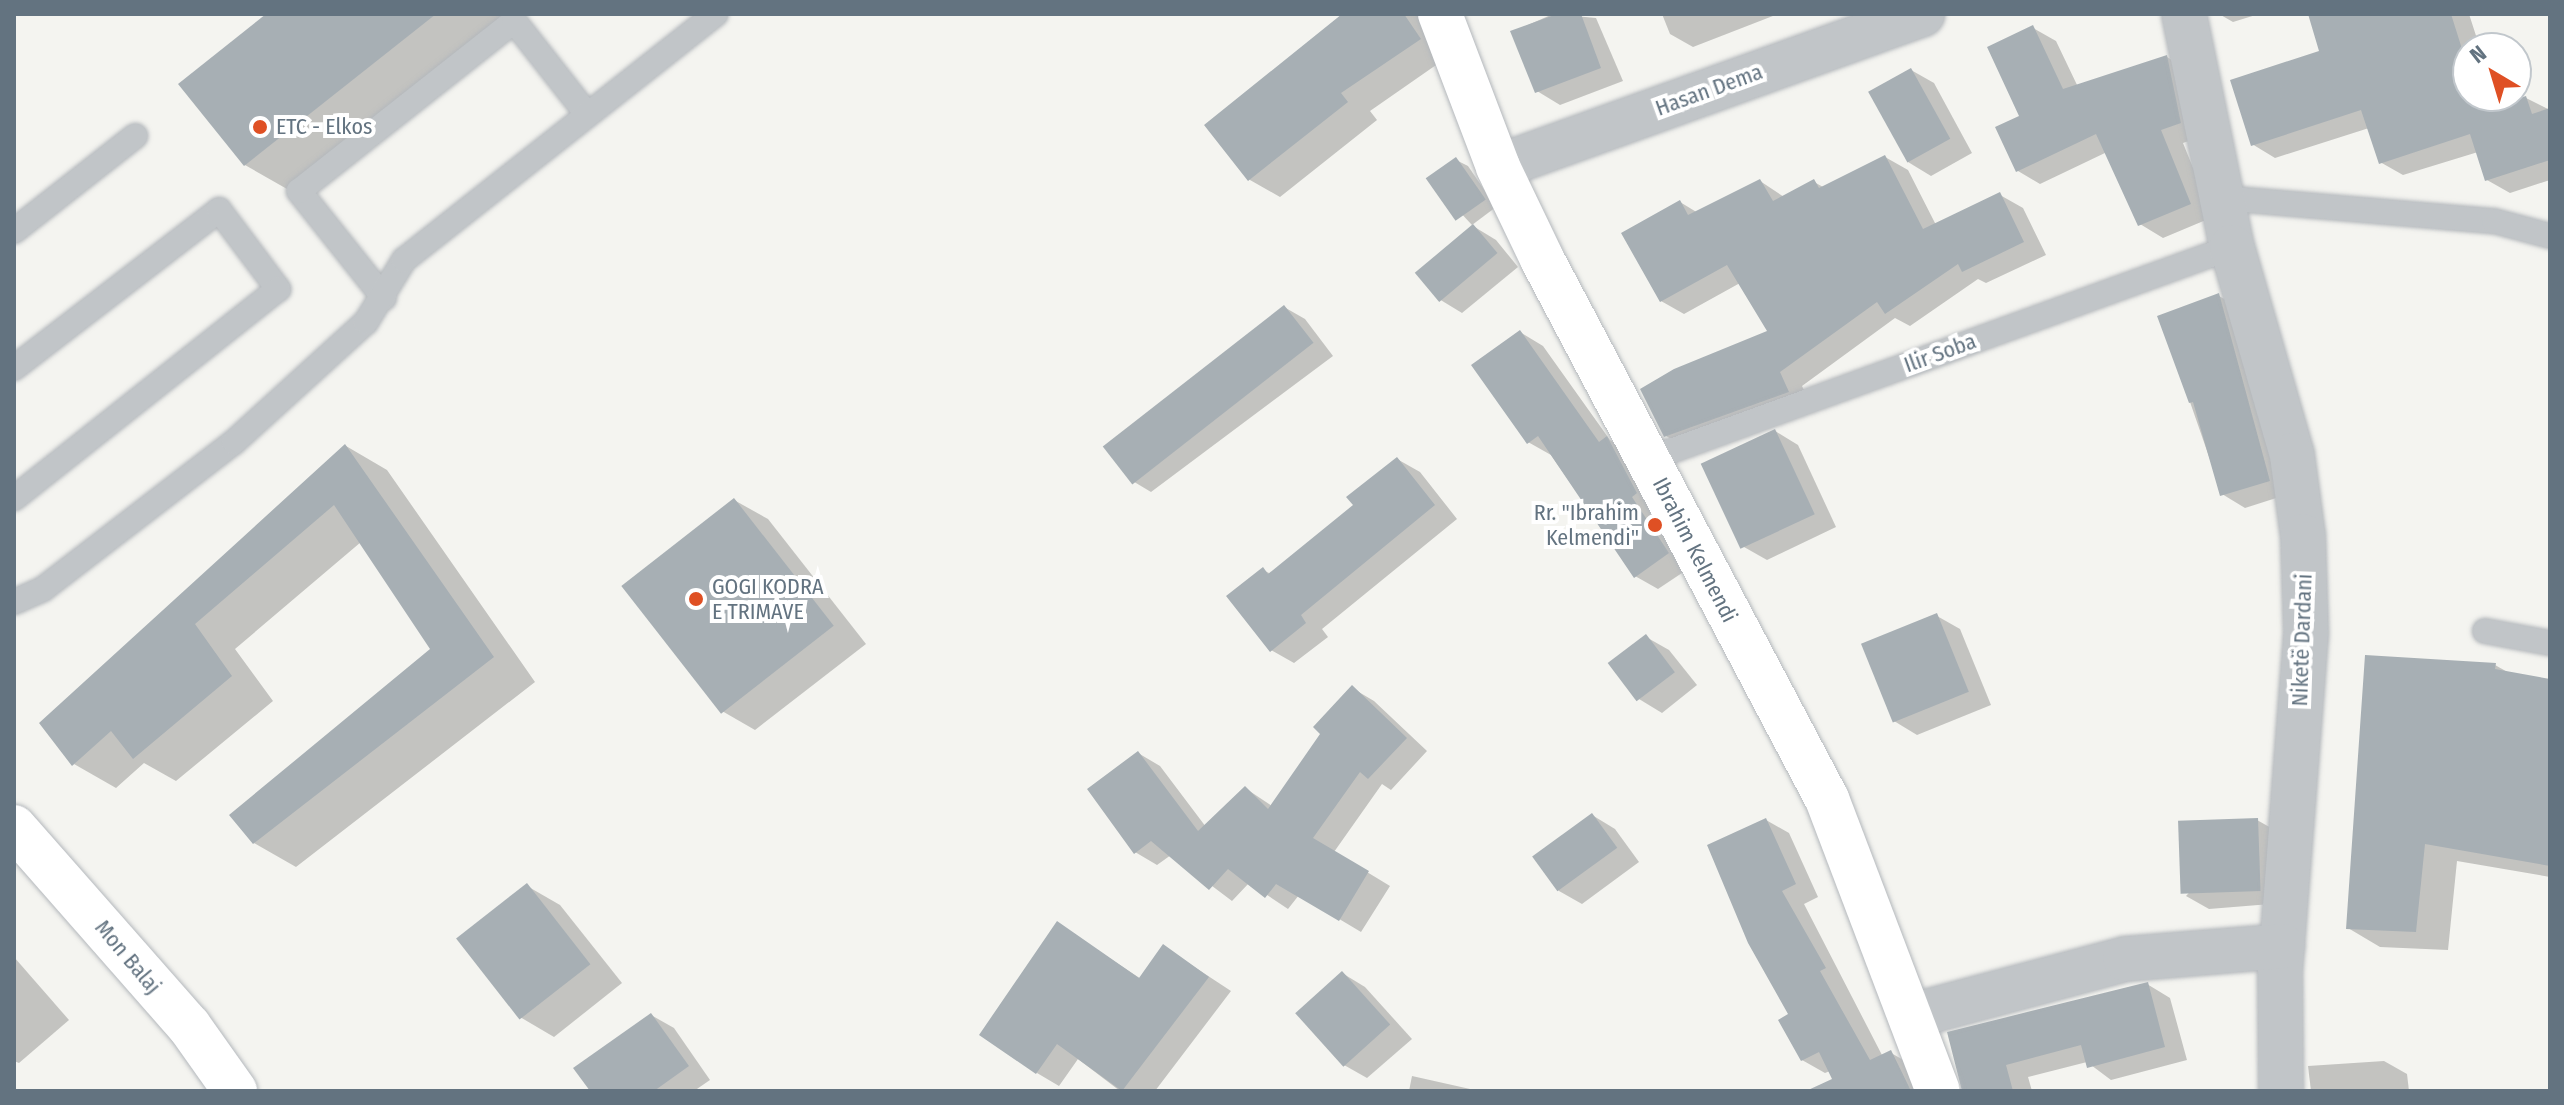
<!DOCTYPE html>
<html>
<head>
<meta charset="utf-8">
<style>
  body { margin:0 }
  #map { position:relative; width:2564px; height:1105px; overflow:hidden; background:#f4f4f0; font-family:"Fira Sans Condensed",sans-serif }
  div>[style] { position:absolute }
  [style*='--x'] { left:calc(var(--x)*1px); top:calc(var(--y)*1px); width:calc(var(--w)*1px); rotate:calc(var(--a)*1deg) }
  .shadow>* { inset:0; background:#0003 }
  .building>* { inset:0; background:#a7afb4; transform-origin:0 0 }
  .roads { filter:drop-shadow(0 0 2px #b4b8bc) drop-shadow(0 0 2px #b4b8bc) }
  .lane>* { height:24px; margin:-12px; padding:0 12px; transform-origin:12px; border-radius:12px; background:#c1c5c8 }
  .street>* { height:44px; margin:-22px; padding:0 22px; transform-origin:22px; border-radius:22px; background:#c1c5c8 }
  .secondary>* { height:44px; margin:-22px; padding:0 22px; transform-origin:22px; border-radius:22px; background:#fff }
  .primary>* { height:44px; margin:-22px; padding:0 22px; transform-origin:22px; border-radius:22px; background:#fff }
  .dots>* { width:22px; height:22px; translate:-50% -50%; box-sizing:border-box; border:4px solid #fff; border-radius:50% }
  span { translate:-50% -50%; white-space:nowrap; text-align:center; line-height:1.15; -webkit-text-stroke:8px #fff; paint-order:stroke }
  .street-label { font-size:22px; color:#637380 }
  .poi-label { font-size:22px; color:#637380 }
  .left { translate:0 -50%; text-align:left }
  .right { translate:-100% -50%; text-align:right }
  .frame { position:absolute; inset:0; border:16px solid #637380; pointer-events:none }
  .north { position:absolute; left:2452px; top:32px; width:80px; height:80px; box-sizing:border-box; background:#fff; border:2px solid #c1c7cc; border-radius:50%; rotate:322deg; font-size:22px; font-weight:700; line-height:32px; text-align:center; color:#637380 }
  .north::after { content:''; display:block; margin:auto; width:28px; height:36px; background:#df5024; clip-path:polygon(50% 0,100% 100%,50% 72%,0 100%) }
</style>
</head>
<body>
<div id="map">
  <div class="shadow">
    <div style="clip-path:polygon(269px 14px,508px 14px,287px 189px,245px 165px)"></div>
    <div style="clip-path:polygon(1350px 14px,1420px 14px,1449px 56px,1370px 111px,1377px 120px,1280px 197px,1250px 180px,1206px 125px)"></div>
    <div style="clip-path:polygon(1553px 14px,1596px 18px,1623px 81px,1560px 105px,1537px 91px,1512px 32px)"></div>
    <div style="clip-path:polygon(1662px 14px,1778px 14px,1693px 47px,1670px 34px)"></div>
    <div style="clip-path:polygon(2219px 14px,2259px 14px,2233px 22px)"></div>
    <div style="clip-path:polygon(2310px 14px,2469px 14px,2480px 48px,2468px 48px,2468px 96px,2495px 96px,2498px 107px,2526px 98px,2550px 110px,2550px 180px,2510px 193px,2487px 180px,2478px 152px,2403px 175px,2380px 162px,2369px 128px,2275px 158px,2252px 144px,2322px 52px)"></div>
    <div style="clip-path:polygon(2033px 28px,2056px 41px,2078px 87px,2167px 57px,2190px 71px,2203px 136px,2183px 143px,2213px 217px,2163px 238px,2140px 224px,2107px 152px,2040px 184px,2018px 171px)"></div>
    <div style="clip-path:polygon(1911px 70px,1934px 83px,1972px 153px,1931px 176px,1908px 162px)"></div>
    <div style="clip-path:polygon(1885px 157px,1908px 170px,1936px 225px,2000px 195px,2023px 208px,2046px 255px,1986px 283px,1978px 279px,1910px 326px,1895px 318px,1802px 386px,1811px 405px,1689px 449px,1666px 436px,1770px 332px,1740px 283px,1684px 314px,1661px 301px,1680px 202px,1698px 213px,1760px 181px,1784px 197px,1814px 182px,1825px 188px)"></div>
    <div style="clip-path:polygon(1456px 160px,1468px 166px,1496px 207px,1472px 225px,1430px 180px)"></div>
    <div style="clip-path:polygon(1473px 226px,1496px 240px,1518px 267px,1462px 313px,1439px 299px)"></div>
    <div style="clip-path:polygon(2219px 296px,2242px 309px,2292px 493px,2245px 508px,2222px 494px,2190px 402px)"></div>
    <div style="clip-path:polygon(1284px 307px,1305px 319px,1333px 356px,1151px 492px,1131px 480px)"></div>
    <div style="clip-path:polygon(1520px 332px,1543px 346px,1610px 440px,1630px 452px,1691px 567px,1658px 589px,1635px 576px,1551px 455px,1528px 442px)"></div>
    <div style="clip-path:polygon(1775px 431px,1798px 445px,1836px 527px,1767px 560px,1744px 547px)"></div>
    <div style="clip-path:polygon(346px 446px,387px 470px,535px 682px,296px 867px,254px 843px,433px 649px,361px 542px,235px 649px,273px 701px,176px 781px,144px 763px,116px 788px,74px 764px)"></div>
    <div style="clip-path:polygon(1397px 459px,1420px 472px,1457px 519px,1322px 629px,1328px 637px,1294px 663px,1271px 650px,1263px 570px,1271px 574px,1356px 505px)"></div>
    <div style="clip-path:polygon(734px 500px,768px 519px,866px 644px,755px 730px,722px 711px,626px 590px)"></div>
    <div style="clip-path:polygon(1937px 616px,1960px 629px,1991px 705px,1917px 735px,1894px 721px)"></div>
    <div style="clip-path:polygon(1646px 637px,1669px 650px,1697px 685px,1662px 713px,1639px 699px)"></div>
    <div style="clip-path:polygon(2495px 665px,2511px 674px,2550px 681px,2550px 877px,2457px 861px,2448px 950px,2380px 947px,2348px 928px)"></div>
    <div style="clip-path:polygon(1352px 688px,1374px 701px,1427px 751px,1391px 790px,1382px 784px,1334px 852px,1390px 886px,1361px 932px,1299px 895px,1288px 909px,1249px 883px,1232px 901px,1171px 855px,1157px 865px,1135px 852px,1138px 753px,1160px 766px,1206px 827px,1245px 788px,1272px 806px)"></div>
    <div style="clip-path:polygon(1592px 815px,1615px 829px,1639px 862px,1582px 904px,1559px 891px,1534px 857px)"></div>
    <div style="clip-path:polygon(1766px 820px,1789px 833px,1818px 897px,1804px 904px,1883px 1057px,1891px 1053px,1914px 1066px,1926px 1091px,1840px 1091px,1830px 1071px,1825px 1073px,1802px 1060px,1791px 1015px)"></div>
    <div style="clip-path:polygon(2257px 820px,2280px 833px,2283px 903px,2209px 909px,2186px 896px)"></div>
    <div style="clip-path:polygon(527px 886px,560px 905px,622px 983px,554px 1037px,520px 1017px)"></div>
    <div style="clip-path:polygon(1058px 924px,1141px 979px,1164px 947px,1231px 991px,1155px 1091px,1120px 1091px,1078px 1059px,1059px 1086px,1037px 1073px)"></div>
    <div style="clip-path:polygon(14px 957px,69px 1020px,19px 1063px,14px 1061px)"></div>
    <div style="clip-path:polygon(1342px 973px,1365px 987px,1412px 1039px,1367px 1078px,1344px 1065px)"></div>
    <div style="clip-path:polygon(2147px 984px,2170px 998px,2187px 1060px,2111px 1080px,2087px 1062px,2028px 1077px,2032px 1091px,1964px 1091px,1950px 1034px)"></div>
    <div style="clip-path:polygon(651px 1015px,674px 1028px,710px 1080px,694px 1091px,592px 1091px)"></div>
    <div style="clip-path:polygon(2384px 1061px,2407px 1074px,2409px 1091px,2311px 1091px,2308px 1066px)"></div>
    <div style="clip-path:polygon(1412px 1076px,1479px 1091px,1409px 1091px)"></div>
  </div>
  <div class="building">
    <div style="clip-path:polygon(266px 14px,436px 14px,244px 166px,178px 84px)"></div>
    <div style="clip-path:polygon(1342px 14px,1404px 14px,1421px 39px,1341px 93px,1348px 102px,1248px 181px,1204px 125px)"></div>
    <div style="clip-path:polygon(1557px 14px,1581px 14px,1601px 68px,1535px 93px,1510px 31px)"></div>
    <div style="clip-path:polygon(2308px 14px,2451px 14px,2468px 68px,2468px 96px,2477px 96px,2482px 110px,2526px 96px,2532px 114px,2550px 108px,2550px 160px,2485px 181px,2470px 134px,2379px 164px,2361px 110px,2251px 146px,2230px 80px,2319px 51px)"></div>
    <div style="clip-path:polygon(2033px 25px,2063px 89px,2167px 55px,2181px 123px,2161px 130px,2191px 204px,2138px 226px,2096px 134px,2016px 172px,1995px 127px,2019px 116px,1987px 47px)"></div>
    <div style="left:1911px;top:68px;width:81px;height:49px;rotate:61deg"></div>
    <div style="clip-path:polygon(1885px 155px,1923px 229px,2000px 192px,2024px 242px,1962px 272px,1958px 264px,1885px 314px,1877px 302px,1780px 372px,1789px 392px,1664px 437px,1640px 389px,1674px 369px,1767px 331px,1727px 265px,1660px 302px,1621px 233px,1680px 200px,1688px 215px,1760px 179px,1773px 201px,1814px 179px,1819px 188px)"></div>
    <div style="left:1456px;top:157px;width:52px;height:37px;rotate:55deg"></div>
    <div style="left:1473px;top:224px;width:38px;height:76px;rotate:50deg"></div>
    <div style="clip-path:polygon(2219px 293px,2270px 481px,2220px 496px,2193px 402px,2189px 403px,2157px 316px)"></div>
    <div style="left:1284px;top:305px;width:48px;height:230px;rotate:52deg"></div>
    <div style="clip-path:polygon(1520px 330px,1599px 442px,1607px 436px,1637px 493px,1632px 497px,1669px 553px,1634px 578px,1538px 436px,1527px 444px,1471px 365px)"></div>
    <div style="left:1775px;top:429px;width:94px;height:82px;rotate:65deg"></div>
    <div style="clip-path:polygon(345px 444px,494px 657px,253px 844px,229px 815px,430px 649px,334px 505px,195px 624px,232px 676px,133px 759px,111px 731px,72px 766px,39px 723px)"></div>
    <div style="clip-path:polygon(1397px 457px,1435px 505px,1301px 615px,1306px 623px,1270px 652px,1226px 596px,1263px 567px,1268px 574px,1353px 505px,1346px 497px)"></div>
    <div style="left:734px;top:498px;width:162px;height:143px;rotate:52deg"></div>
    <div style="left:1937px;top:613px;width:85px;height:82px;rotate:68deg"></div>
    <div style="left:1646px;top:634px;width:48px;height:48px;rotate:53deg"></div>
    <div style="clip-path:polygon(2365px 655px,2496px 663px,2495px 669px,2550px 679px,2550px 866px,2425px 844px,2416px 932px,2346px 929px)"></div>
    <div style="clip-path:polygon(1352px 685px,1407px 738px,1368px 779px,1360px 772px,1313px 838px,1369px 871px,1339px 921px,1276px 884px,1265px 898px,1228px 869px,1209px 890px,1151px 841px,1134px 854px,1087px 789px,1138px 751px,1198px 831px,1245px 786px,1268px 809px,1320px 734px,1313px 727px)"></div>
    <div style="left:1592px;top:813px;width:43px;height:74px;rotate:54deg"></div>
    <div style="clip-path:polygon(1766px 818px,1796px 884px,1782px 891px,1826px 968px,1820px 971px,1870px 1060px,1891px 1050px,1911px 1091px,1806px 1091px,1832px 1079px,1819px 1052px,1801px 1061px,1778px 1020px,1788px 1014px,1748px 943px,1707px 845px)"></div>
    <div style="left:2258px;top:818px;width:73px;height:80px;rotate:88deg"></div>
    <div style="left:527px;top:883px;width:103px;height:90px;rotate:52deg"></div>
    <div style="clip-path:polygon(1057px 921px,1139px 978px,1163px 944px,1209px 977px,1122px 1091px,1057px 1044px,1036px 1074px,979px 1035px)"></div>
    <div style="left:1342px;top:971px;width:72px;height:63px;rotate:48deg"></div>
    <div style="clip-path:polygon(2148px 982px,2165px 1047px,2087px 1068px,2081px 1045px,2006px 1065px,2013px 1091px,1962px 1091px,1947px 1032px)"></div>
    <div style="clip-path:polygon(651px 1013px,689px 1066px,654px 1091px,590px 1091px,573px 1068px)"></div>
  </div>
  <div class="roads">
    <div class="lane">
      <div style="--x:2223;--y:198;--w:272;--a:4.9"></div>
      <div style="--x:2494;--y:221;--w:58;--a:15"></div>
      <div style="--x:14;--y:231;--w:154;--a:-38.1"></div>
      <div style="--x:384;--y:298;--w:137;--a:-128.5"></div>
      <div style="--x:299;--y:191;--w:274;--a:-38.3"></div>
      <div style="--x:514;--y:21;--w:118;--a:51.9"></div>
      <div style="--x:14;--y:368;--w:259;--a:-37.6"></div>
      <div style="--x:219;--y:210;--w:99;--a:53.2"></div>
      <div style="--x:278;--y:289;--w:337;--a:141.6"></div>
      <div style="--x:1649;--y:459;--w:620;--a:-19.98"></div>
      <div style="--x:14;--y:602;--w:32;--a:-24"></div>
      <div style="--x:43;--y:589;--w:241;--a:-37.6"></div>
      <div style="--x:234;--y:442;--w:178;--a:-42.3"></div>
      <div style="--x:366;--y:322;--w:73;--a:-58.5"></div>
      <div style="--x:404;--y:260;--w:397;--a:-38.3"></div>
      <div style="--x:2485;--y:631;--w:66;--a:10.5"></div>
    </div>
    <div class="street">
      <div style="--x:2184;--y:14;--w:238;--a:78.4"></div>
      <div style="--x:2232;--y:247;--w:216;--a:73.9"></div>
      <div style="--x:2292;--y:455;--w:82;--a:82.3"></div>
      <div style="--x:2303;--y:536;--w:98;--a:88.2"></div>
      <div style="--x:2306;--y:634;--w:337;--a:94.4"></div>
      <div style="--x:2280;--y:970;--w:121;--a:89.5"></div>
      <div style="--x:1498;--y:167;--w:451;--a:-19.8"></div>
      <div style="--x:1911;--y:1016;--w:221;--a:-14.9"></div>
      <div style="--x:2125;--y:959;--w:158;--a:-4.7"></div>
    </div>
    <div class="secondary">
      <div style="--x:1440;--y:14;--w:164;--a:69.2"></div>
      <div style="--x:1498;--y:167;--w:102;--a:64.4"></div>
      <div style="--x:1542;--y:259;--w:611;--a:62.18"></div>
      <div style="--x:1827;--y:799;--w:312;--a:69.2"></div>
    </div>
    <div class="primary">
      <div style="--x:14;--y:827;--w:265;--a:48.7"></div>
      <div style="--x:189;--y:1026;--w:80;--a:54.7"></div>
    </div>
  </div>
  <div class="dots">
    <div style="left:260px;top:127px;background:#df5024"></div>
    <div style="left:1655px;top:525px;background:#df5024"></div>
    <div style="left:696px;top:599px;background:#df5024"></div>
  </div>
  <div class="street-label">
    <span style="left:1709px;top:90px;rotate:-20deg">Hasan Dema</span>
    <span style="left:1940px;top:353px;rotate:-20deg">Ilir Soba</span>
    <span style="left:1695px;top:550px;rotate:63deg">Ibrahim Kelmendi</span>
    <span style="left:2302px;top:640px;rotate:-88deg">Niketë Dardani</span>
    <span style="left:128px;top:957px;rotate:50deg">Mon Balaj</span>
  </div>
  <div class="poi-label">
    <span class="left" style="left:276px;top:127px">ETC - Elkos</span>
    <span class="right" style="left:1639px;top:525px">Rr. "Ibrahim<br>Kelmendi"</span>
    <span class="left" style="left:712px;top:599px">GOGI KODRA<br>E TRIMAVE</span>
  </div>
  <div class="frame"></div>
  <div class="north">N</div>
</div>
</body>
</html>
